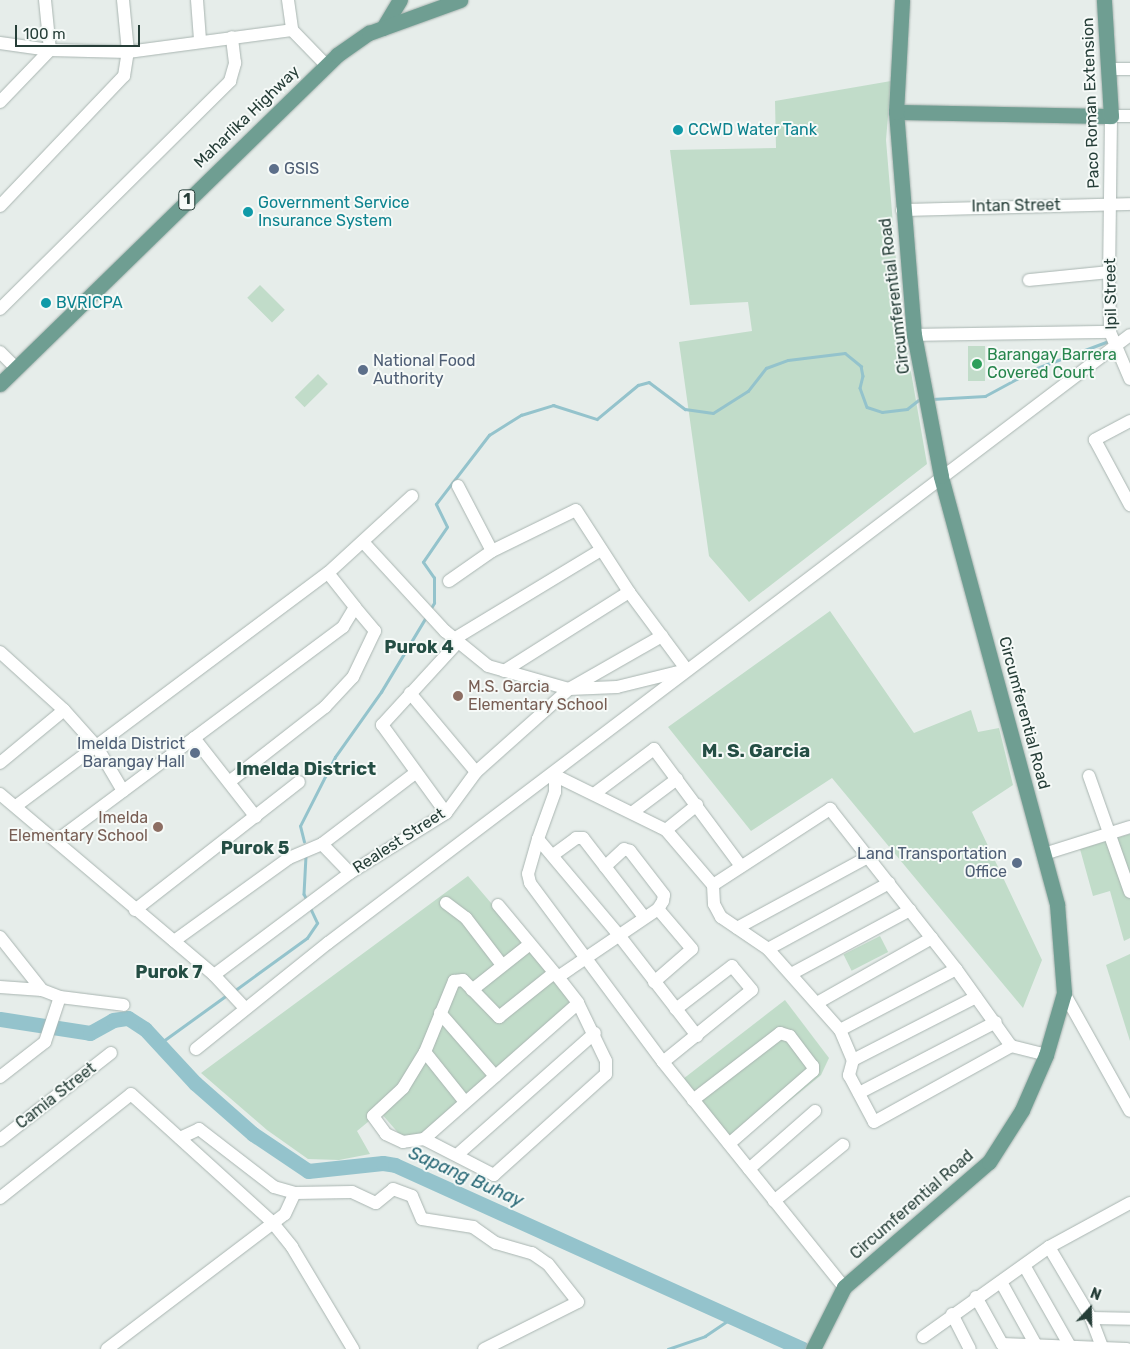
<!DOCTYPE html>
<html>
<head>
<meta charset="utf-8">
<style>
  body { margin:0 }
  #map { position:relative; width:1130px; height:1349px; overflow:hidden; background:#e6edea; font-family:Rubik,sans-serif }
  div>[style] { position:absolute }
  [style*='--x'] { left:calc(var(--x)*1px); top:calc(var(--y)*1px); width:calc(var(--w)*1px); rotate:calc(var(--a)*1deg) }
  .green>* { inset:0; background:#c1dcc9; transform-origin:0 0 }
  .stream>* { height:2.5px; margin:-1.25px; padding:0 1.25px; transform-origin:1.25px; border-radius:1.25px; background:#94c3cc }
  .river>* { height:15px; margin:-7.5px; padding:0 7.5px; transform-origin:7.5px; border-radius:7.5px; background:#94c3cc }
  .roads { filter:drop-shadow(0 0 1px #a9b5b1) drop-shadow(0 0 1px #a9b5b1) }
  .minor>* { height:12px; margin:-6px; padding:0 6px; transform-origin:6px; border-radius:6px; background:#fff }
  .major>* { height:15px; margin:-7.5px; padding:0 7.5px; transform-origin:7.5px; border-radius:7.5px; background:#6f9e92 }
  .dots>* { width:14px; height:14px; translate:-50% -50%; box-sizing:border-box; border:2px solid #f6faf8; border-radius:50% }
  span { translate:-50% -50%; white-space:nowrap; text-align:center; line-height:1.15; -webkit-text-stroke:4px #f6faf8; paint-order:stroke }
  .shield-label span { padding:1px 4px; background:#f6faf8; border:1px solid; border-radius:4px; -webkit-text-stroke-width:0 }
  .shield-label { font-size:15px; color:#263e38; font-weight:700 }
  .street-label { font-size:16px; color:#263e38 }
  .culture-label { font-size:16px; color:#0d838f }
  .left { translate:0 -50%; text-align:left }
  .service-label { font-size:16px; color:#4e5e75 }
  .right { translate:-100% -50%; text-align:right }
  .leisure-label { font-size:16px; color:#27864d }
  .education-label { font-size:16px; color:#785e54 }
  .neighbourhood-label { font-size:18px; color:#244e44; font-weight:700 }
  .water-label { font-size:18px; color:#266775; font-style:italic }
  .quarter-label { font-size:19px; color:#244e44; font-weight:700 }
  .north { position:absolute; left:1065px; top:1284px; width:50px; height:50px; -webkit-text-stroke:4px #f6faf8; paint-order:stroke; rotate:21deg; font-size:14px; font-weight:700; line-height:20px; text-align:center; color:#263e38 }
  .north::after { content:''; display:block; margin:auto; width:18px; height:22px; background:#263e38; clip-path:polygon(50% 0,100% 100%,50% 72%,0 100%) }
  .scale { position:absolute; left:15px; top:25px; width:125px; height:22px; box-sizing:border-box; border:2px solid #263e38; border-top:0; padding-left:6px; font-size:15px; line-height:18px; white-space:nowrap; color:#263e38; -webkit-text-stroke:4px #f6faf8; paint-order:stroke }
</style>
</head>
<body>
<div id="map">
  <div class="green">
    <div style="clip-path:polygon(891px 81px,886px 140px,900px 309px,927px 464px,749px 602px,709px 556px,679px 342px,752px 331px,748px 302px,690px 305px,670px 150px,776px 148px,775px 101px)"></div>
    <div style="left:260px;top:285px;width:35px;height:18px;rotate:45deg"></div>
    <div style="left:985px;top:346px;width:35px;height:17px;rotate:90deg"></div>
    <div style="left:318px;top:374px;width:14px;height:33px;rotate:45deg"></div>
    <div style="clip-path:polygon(830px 611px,914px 733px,971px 710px,978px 732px,999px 728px,1013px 785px,972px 812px,1042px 960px,1023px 1008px,832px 778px,751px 831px,668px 727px)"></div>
    <div style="clip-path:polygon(1130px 834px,1130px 938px,1124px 941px,1110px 891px,1093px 896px,1080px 849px)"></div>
    <div style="clip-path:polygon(468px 876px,555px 978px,571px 1005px,423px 1137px,401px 1136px,380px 1112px,357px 1131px,370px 1154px,339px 1160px,308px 1159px,267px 1130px,201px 1073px)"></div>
    <div style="left:880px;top:936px;width:18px;height:41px;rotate:63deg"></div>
    <div style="clip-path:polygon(1130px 954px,1130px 1041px,1106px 965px)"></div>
    <div style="clip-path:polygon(785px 1000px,829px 1058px,821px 1075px,736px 1144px,683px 1079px)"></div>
  </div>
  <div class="stream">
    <div style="--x:932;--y:399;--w:53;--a:-3.2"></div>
    <div style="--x:985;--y:396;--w:59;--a:-28.3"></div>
    <div style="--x:1037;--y:368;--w:74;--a:-20.6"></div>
    <div style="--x:430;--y:610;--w:8;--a:-60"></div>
    <div style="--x:434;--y:603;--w:25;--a:-90"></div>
    <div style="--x:434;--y:578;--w:19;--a:-125"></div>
    <div style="--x:423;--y:562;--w:42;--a:-55.6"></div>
    <div style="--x:447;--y:527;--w:25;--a:-116"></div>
    <div style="--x:436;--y:504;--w:87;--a:-52.5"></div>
    <div style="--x:489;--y:435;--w:38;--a:-32"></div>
    <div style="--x:521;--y:415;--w:34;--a:-17"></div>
    <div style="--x:553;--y:405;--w:46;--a:17.7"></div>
    <div style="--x:597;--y:419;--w:53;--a:-39.7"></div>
    <div style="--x:638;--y:385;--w:11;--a:-15"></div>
    <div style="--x:649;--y:382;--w:45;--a:36.9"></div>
    <div style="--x:685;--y:409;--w:28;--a:8"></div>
    <div style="--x:713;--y:413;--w:41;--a:-32.2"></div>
    <div style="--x:748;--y:391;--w:29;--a:-52"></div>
    <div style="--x:766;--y:368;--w:23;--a:-20"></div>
    <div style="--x:788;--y:360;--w:57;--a:-7"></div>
    <div style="--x:845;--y:353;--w:21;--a:39"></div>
    <div style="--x:861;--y:366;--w:10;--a:79"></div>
    <div style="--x:863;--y:376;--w:12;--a:104"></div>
    <div style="--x:860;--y:388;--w:20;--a:70"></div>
    <div style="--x:867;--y:407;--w:16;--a:18"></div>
    <div style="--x:882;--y:412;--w:25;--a:-7"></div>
    <div style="--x:907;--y:409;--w:16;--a:-38"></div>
    <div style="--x:304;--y:842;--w:16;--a:-104"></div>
    <div style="--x:300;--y:826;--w:77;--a:-63.1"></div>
    <div style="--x:335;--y:757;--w:80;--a:-54.7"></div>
    <div style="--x:381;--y:692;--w:87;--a:-59"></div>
    <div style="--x:306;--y:856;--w:38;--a:93"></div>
    <div style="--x:304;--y:894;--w:7;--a:63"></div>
    <div style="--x:234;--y:991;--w:90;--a:-36"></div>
    <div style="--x:307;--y:938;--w:18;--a:-56"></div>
    <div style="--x:317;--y:923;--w:17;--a:-115"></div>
    <div style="--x:159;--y:1044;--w:84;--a:-35.8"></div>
    <div style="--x:668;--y:1349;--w:39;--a:-19"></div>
    <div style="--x:705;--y:1336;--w:32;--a:-34"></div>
  </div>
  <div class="river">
    <div style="--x:0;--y:1019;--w:91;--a:8.8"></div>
    <div style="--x:90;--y:1033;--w:26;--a:-29"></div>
    <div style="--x:113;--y:1020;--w:15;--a:-8"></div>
    <div style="--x:128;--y:1018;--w:20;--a:33"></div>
    <div style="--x:145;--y:1029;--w:74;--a:47.2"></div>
    <div style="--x:195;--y:1083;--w:77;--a:41.3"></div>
    <div style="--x:253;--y:1134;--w:66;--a:33.9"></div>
    <div style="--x:308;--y:1171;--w:75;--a:-6.1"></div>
    <div style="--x:383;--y:1163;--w:12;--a:9"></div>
    <div style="--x:395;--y:1165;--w:447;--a:24.3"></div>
  </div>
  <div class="roads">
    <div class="minor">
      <div style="--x:197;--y:0;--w:40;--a:85.7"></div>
      <div style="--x:288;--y:0;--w:30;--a:82"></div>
      <div style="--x:0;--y:43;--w:50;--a:8"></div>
      <div style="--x:50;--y:50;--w:78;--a:1.5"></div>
      <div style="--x:128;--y:52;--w:165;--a:-7.6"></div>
      <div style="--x:292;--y:30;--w:49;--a:45.8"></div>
      <div style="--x:1109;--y:69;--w:21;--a:0"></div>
      <div style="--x:0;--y:102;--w:72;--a:-46.1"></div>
      <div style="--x:50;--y:50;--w:50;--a:-95.7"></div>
      <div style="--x:1130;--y:116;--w:19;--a:180"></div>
      <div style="--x:1111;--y:116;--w:156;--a:90.7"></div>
      <div style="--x:1109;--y:272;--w:60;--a:89"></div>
      <div style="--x:1110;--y:332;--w:51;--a:66.9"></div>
      <div style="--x:0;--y:206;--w:180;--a:-46.4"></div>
      <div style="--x:124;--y:76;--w:24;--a:-81"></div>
      <div style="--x:128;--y:52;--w:52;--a:-95.5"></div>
      <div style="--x:902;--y:210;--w:228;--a:-1.5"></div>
      <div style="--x:1029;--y:280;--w:80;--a:-5.7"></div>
      <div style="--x:0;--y:309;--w:324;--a:-44.7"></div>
      <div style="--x:230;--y:81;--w:19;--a:-74"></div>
      <div style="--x:235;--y:63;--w:26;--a:-97"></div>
      <div style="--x:914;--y:335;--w:196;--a:-0.9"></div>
      <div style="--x:0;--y:352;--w:23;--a:45"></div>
      <div style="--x:1130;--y:421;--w:40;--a:152"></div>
      <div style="--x:1095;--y:440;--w:74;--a:61.7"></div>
      <div style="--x:458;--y:486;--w:73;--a:62.4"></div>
      <div style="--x:364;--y:543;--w:120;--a:47.4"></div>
      <div style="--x:445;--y:631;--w:55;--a:39.1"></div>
      <div style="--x:488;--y:666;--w:84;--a:15.9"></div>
      <div style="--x:569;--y:689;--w:48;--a:-2.4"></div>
      <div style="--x:617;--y:687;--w:67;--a:-13.8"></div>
      <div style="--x:449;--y:581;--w:52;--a:-34.9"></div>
      <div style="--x:492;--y:551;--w:93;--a:-26"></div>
      <div style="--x:576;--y:510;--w:98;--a:57.1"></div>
      <div style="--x:629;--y:592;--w:97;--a:53.4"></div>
      <div style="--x:454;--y:639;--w:172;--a:-31.2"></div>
      <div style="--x:0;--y:652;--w:86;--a:42.2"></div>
      <div style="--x:64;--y:710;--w:50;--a:48.3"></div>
      <div style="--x:97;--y:747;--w:51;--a:59.4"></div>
      <div style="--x:504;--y:671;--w:148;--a:-32.3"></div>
      <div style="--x:410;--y:693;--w:103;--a:50.1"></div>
      <div style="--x:194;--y:738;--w:100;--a:51.9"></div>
      <div style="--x:0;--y:763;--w:83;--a:-39.6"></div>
      <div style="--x:555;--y:773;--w:19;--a:90"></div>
      <div style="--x:555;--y:792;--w:50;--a:109.9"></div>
      <div style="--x:538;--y:839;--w:36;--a:106"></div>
      <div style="--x:528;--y:874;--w:9;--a:77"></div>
      <div style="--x:530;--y:883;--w:223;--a:53.4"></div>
      <div style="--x:663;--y:1062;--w:289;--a:51.2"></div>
      <div style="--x:554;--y:775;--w:125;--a:26.2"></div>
      <div style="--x:666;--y:830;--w:72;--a:49.5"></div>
      <div style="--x:713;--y:885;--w:19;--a:87"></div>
      <div style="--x:714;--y:904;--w:15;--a:62"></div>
      <div style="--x:721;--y:917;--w:57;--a:34.2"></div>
      <div style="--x:768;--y:949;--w:108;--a:48.4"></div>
      <div style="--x:840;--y:1030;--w:33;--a:67"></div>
      <div style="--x:853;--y:1060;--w:16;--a:105"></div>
      <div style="--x:849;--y:1075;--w:53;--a:62"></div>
      <div style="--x:874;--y:1122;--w:157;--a:-29"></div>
      <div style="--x:1011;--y:1046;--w:36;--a:14"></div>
      <div style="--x:1089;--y:776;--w:123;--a:70.5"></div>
      <div style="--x:229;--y:782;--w:122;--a:-38"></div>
      <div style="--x:325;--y:707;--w:41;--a:-47"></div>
      <div style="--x:353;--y:677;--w:51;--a:-64.4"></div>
      <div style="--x:375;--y:631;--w:31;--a:-130"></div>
      <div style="--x:0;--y:794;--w:280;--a:40.2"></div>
      <div style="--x:214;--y:975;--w:45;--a:46.8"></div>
      <div style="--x:594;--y:794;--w:75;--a:-36.9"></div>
      <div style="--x:654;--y:749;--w:146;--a:53.4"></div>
      <div style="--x:16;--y:806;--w:389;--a:-36.8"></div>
      <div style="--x:328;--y:573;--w:114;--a:-42.5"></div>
      <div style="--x:633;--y:812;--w:55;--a:-36.9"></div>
      <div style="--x:446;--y:813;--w:109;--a:-126"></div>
      <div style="--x:382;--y:725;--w:113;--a:-47.5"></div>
      <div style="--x:666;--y:830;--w:40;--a:-39"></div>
      <div style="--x:538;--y:839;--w:124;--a:49.9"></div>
      <div style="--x:618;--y:934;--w:129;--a:52.2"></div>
      <div style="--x:56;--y:841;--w:358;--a:-36.7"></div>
      <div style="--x:343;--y:627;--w:23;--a:-59"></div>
      <div style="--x:355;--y:607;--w:43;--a:-128.5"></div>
      <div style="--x:322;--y:844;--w:40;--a:46"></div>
      <div style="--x:1044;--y:854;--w:90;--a:-17.4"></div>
      <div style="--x:553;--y:855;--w:29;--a:-36"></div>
      <div style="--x:576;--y:838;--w:7;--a:0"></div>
      <div style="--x:583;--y:838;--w:100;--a:52.3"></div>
      <div style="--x:713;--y:885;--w:140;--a:-33"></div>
      <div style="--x:830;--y:809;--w:204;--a:51.8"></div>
      <div style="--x:956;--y:969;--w:95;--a:54.5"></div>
      <div style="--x:446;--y:903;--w:25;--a:37"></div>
      <div style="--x:466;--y:918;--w:59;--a:52.5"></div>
      <div style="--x:498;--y:905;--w:94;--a:50.2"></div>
      <div style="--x:558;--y:977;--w:33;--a:52"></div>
      <div style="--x:578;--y:1003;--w:64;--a:64.2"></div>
      <div style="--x:606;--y:1061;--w:13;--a:90"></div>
      <div style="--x:606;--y:1074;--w:151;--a:138"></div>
      <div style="--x:494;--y:1175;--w:79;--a:-152.8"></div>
      <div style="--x:424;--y:1139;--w:21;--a:172"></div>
      <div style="--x:403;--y:1142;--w:19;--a:-155"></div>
      <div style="--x:386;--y:1134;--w:22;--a:-126"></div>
      <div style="--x:373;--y:1116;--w:41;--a:-43"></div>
      <div style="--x:403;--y:1088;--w:42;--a:-58.6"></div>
      <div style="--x:425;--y:1052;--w:77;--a:-67.8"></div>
      <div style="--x:454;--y:981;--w:9;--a:-6"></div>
      <div style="--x:463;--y:980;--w:52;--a:45.8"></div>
      <div style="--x:499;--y:1017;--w:70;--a:-38.7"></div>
      <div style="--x:135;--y:910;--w:208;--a:-38"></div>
      <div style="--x:737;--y:928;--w:149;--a:-28.5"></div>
      <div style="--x:0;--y:937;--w:68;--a:51.6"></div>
      <div style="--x:42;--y:990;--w:19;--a:21"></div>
      <div style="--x:60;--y:997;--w:64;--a:7.1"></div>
      <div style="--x:174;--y:941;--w:142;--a:-35.8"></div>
      <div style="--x:289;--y:858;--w:36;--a:-23"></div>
      <div style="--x:322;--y:844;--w:116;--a:-37.3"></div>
      <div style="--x:768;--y:949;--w:138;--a:-28.6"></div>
      <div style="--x:793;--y:973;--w:133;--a:-28.3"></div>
      <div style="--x:214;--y:975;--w:170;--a:-36.9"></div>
      <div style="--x:350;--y:873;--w:113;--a:-32"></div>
      <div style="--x:446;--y:813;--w:51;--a:-53.8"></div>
      <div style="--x:476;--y:772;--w:125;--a:-41.7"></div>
      <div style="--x:569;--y:689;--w:107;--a:-29.7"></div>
      <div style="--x:558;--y:977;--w:121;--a:-34.2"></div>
      <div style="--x:658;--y:909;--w:9;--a:-58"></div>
      <div style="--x:663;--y:901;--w:6;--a:-81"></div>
      <div style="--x:664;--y:895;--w:56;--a:-127.7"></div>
      <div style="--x:630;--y:851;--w:6;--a:-162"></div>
      <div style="--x:624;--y:849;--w:26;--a:137"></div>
      <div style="--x:654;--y:982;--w:50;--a:-41"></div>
      <div style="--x:692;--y:949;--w:52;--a:-130.4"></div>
      <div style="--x:0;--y:987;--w:42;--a:4.1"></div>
      <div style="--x:472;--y:990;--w:74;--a:-38.4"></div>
      <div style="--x:1064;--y:993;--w:135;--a:60.8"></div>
      <div style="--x:817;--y:1003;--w:132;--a:-29.5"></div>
      <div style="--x:440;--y:1013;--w:84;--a:48.9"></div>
      <div style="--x:840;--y:1030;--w:131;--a:-27.7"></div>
      <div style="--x:196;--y:1049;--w:169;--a:-38.8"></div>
      <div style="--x:328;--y:943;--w:1006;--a:-37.17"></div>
      <div style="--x:425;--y:1052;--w:64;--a:51.3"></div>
      <div style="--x:853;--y:1060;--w:138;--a:-27.1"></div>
      <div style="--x:663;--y:1062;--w:114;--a:-39"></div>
      <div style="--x:752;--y:990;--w:31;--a:-130"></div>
      <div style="--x:732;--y:966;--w:71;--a:142.5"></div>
      <div style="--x:0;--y:1077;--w:57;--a:-37.9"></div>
      <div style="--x:45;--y:1042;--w:47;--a:-71.6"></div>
      <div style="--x:859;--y:1093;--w:154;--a:-27.4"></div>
      <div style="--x:693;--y:1100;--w:110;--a:-37.6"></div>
      <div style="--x:780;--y:1033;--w:10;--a:17"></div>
      <div style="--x:790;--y:1036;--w:38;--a:53"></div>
      <div style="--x:813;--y:1066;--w:5;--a:90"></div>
      <div style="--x:813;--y:1071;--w:111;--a:139"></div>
      <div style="--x:180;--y:1138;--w:21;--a:-25"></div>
      <div style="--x:199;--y:1129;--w:95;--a:37.7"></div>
      <div style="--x:274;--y:1187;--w:22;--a:16"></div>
      <div style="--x:295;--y:1193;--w:57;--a:-1"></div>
      <div style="--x:352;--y:1192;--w:26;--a:25"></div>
      <div style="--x:376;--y:1203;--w:22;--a:-39"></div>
      <div style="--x:393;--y:1189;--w:20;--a:20"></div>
      <div style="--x:412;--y:1196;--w:25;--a:67"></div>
      <div style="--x:422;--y:1219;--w:52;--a:8.9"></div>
      <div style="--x:473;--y:1227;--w:28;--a:35"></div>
      <div style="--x:496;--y:1243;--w:37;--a:16"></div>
      <div style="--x:532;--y:1253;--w:19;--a:35"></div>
      <div style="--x:548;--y:1264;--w:48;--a:51.7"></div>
      <div style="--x:578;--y:1302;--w:105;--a:153.4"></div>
      <div style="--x:424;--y:1139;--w:205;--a:-41.4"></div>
      <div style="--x:0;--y:1140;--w:141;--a:-38.1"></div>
      <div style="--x:457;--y:1155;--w:184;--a:-41.5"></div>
      <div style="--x:749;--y:1169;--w:88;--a:-41.3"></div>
      <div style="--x:0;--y:1198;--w:167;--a:-38.4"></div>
      <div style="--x:131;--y:1094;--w:190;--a:42.2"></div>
      <div style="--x:272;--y:1222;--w:32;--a:51"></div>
      <div style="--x:292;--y:1247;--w:119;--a:59.1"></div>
      <div style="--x:774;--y:1201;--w:89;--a:-39.1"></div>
      <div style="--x:1049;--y:1247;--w:82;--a:59.4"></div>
      <div style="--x:1091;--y:1318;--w:33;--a:69"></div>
      <div style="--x:1025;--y:1267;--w:93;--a:60.4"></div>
      <div style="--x:1001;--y:1282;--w:74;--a:61"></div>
      <div style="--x:976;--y:1297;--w:54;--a:61"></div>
      <div style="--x:1002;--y:1344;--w:125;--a:2.3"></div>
      <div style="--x:952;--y:1314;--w:39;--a:63"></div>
      <div style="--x:1091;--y:1318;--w:39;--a:1"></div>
      <div style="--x:923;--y:1337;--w:155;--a:-35.5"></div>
      <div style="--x:1049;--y:1247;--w:92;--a:-28.5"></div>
      <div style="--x:107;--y:1349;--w:223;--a:-37.2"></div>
      <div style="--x:285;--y:1214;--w:23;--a:-65"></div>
    </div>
    <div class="major">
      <div style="--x:383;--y:28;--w:33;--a:-59"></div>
      <div style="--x:896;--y:112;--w:215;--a:1.1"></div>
      <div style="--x:1111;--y:116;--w:116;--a:-93.5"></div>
      <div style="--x:0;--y:384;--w:471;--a:-44.3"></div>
      <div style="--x:337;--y:55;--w:39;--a:-35"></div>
      <div style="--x:369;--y:33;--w:97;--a:-19.9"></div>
      <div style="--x:813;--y:1349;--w:69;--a:-63.4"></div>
      <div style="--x:844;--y:1287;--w:191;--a:-40.8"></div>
      <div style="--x:989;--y:1162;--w:62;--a:-57.6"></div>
      <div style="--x:1022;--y:1110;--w:60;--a:-66.4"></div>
      <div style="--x:1046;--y:1055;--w:65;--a:-73.8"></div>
      <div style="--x:1064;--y:993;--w:89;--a:-94.5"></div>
      <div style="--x:1057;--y:904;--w:443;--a:-105.2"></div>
      <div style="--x:941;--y:476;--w:144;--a:-100.8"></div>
      <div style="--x:914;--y:335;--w:224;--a:-94.6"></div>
      <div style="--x:896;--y:112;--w:112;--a:-86.9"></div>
    </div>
  </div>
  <div class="dots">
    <div style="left:678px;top:130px;background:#0f9aa8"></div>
    <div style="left:274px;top:169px;background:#5c6f8a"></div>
    <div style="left:248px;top:212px;background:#0f9aa8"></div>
    <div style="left:46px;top:303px;background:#0f9aa8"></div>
    <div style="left:977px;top:364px;background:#2e9e5b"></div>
    <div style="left:363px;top:370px;background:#5c6f8a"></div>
    <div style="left:458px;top:696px;background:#8d6e63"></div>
    <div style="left:195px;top:753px;background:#5c6f8a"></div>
    <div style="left:158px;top:827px;background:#8d6e63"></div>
    <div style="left:1017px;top:863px;background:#5c6f8a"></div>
  </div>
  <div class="shield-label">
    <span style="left:187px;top:200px">1</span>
  </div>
  <div class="street-label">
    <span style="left:1091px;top:103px;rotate:-92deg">Paco Roman Extension</span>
    <span style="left:247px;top:117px;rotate:-44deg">Maharlika Highway</span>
    <span style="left:1016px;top:206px;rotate:-1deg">Intan Street</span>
    <span style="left:1111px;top:294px;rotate:-91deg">Ipil Street</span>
    <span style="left:895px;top:296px;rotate:-97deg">Circumferential Road</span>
    <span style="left:1024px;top:713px;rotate:75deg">Circumferential Road</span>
    <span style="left:399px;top:841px;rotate:-33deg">Realest Street</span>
    <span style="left:56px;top:1096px;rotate:-38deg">Camia Street</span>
    <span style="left:912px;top:1205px;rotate:-41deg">Circumferential Road</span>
  </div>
  <div class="culture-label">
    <span class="left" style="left:688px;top:130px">CCWD Water Tank</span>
    <span class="left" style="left:258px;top:212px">Government Service<br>Insurance System</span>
    <span class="left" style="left:56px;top:303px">BVRICPA</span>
  </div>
  <div class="service-label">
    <span class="left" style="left:284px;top:169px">GSIS</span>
    <span class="left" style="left:373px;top:370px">National Food<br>Authority</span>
    <span class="right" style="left:185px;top:753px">Imelda District<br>Barangay Hall</span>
    <span class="right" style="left:1007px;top:863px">Land Transportation<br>Office</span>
  </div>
  <div class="leisure-label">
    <span class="left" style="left:987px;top:364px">Barangay Barrera<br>Covered Court</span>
  </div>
  <div class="education-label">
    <span class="left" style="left:468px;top:696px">M.S. Garcia<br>Elementary School</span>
    <span class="right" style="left:148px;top:827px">Imelda<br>Elementary School</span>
  </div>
  <div class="neighbourhood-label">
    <span style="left:419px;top:647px">Purok 4</span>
    <span style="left:255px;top:848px">Purok 5</span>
    <span style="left:169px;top:972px">Purok 7</span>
  </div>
  <div class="water-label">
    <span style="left:466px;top:1177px;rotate:24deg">Sapang Buhay</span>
  </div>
  <div class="quarter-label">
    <span style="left:756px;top:751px">M. S. Garcia</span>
    <span style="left:306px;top:769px">Imelda District</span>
  </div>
  <div class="north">N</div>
  <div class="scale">100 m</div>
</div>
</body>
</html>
